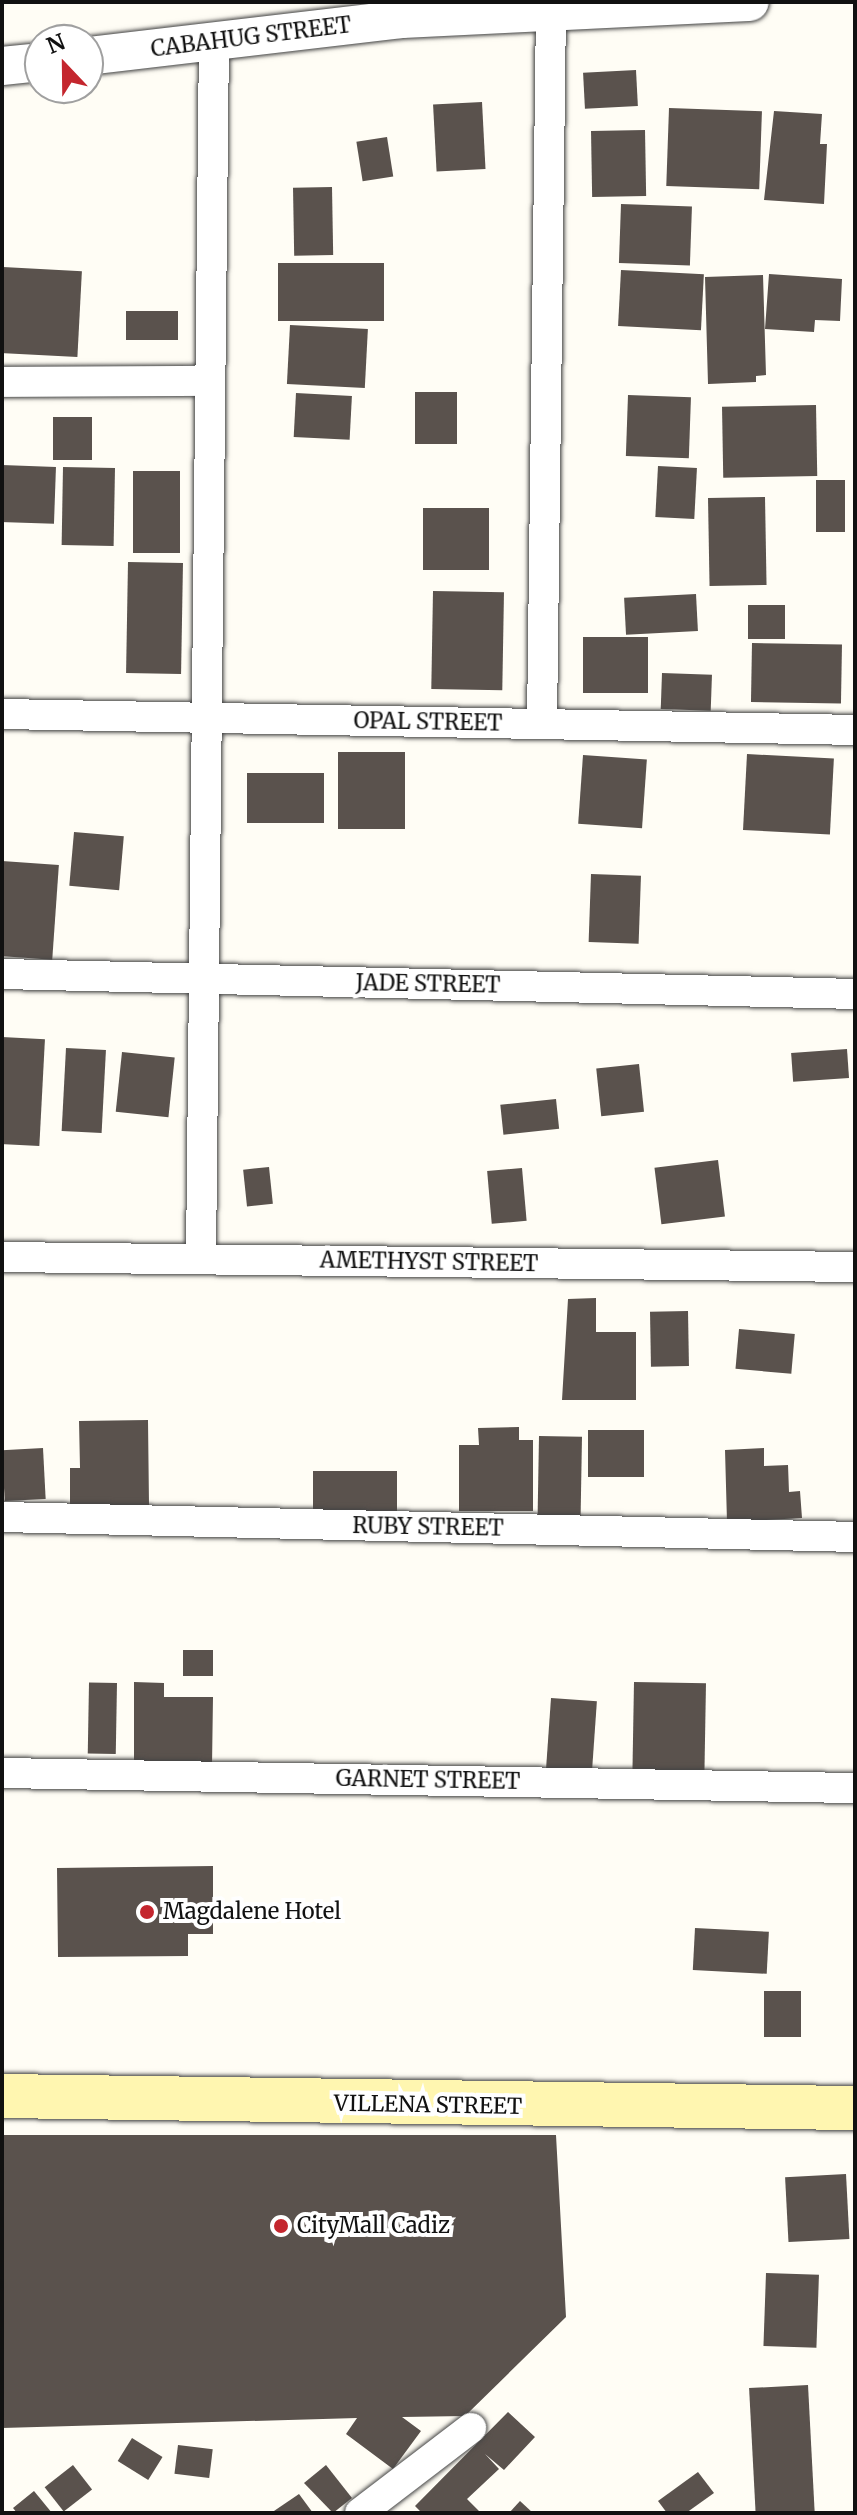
<!DOCTYPE html>
<html>
<head>
<meta charset="utf-8">
<style>
  body { margin:0 }
  #map { position:relative; width:857px; height:2515px; overflow:hidden; background:#fffdf5; font-family:Merriweather,serif }
  div>[style] { position:absolute }
  [style*='--x'] { left:calc(var(--x)*1px); top:calc(var(--y)*1px); width:calc(var(--w)*1px); rotate:calc(var(--a)*1deg) }
  .building>* { inset:0; background:#5a524d; transform-origin:0 0 }
  .roads { filter:drop-shadow(0 0 2px #444) drop-shadow(0 0 2px #444) }
  .minor>* { height:30px; margin:-15px; padding:0 15px; transform-origin:15px; border-radius:15px; background:#fff }
  .tertiary>* { height:38px; margin:-19px; padding:0 19px; transform-origin:19px; border-radius:19px; background:#fff }
  .secondary>* { height:44px; margin:-22px; padding:0 22px; transform-origin:22px; border-radius:22px; background:#fff6b0 }
  .dots>* { width:22px; height:22px; translate:-50% -50%; box-sizing:border-box; border:4px solid #fff; border-radius:50% }
  span { translate:-50% -50%; white-space:nowrap; text-align:center; line-height:1.15; -webkit-text-stroke:8px #fff; paint-order:stroke }
  .street-label { font-size:22px; color:#111 }
  .poi-label { font-size:22px; color:#111 }
  .left { translate:0 -50%; text-align:left }
  .frame { position:absolute; inset:0; border:4px solid #111; pointer-events:none }
  .north { position:absolute; left:24px; top:24px; width:80px; height:80px; box-sizing:border-box; background:#fff; border:2px solid #a0a0a0; border-radius:50%; rotate:338deg; font-size:22px; font-weight:700; line-height:32px; text-align:center; color:#111 }
  .north::after { content:''; display:block; margin:auto; width:28px; height:36px; background:#c4262e; clip-path:polygon(50% 0,100% 100%,50% 72%,0 100%) }
</style>
</head>
<body>
<div id="map">
  <div class="building">
    <div style="left:636px;top:70px;width:36px;height:53px;rotate:87deg"></div>
    <div style="left:482px;top:102px;width:67px;height:49px;rotate:87deg"></div>
    <div style="left:669px;top:108px;width:93px;height:78px;rotate:2deg"></div>
    <div style="clip-path:polygon(774px 111px,822px 114px,820px 144px,827px 144px,824px 204px,764px 200px)"></div>
    <div style="left:645px;top:130px;width:66px;height:54px;rotate:89deg"></div>
    <div style="left:387px;top:137px;width:40px;height:31px;rotate:81deg"></div>
    <div style="left:332px;top:187px;width:68px;height:39px;rotate:89deg"></div>
    <div style="left:621px;top:204px;width:71px;height:59px;rotate:2deg"></div>
    <div style="left:384px;top:263px;width:58px;height:106px;rotate:90deg"></div>
    <div style="left:3px;top:267px;width:79px;height:86px;rotate:3deg"></div>
    <div style="left:621px;top:270px;width:83px;height:56px;rotate:3deg"></div>
    <div style="clip-path:polygon(769px 274px,842px 279px,840px 321px,815px 320px,814px 332px,765px 329px)"></div>
    <div style="clip-path:polygon(763px 275px,766px 375px,756px 376px,756px 382px,708px 384px,705px 277px)"></div>
    <div style="left:126px;top:311px;width:52px;height:29px"></div>
    <div style="left:290px;top:325px;width:78px;height:59px;rotate:3deg"></div>
    <div style="left:415px;top:392px;width:42px;height:52px"></div>
    <div style="left:296px;top:393px;width:56px;height:44px;rotate:3deg"></div>
    <div style="left:628px;top:395px;width:63px;height:61px;rotate:2deg"></div>
    <div style="left:816px;top:405px;width:71px;height:94px;rotate:89deg"></div>
    <div style="left:53px;top:417px;width:39px;height:43px"></div>
    <div style="left:2px;top:465px;width:54px;height:57px;rotate:2deg"></div>
    <div style="left:658px;top:466px;width:39px;height:51px;rotate:3deg"></div>
    <div style="left:63px;top:467px;width:52px;height:78px;rotate:1deg"></div>
    <div style="left:133px;top:471px;width:47px;height:82px"></div>
    <div style="left:816px;top:480px;width:29px;height:52px"></div>
    <div style="left:765px;top:497px;width:88px;height:57px;rotate:89deg"></div>
    <div style="left:423px;top:508px;width:66px;height:62px"></div>
    <div style="left:128px;top:562px;width:55px;height:111px;rotate:1deg"></div>
    <div style="left:433px;top:591px;width:71px;height:98px;rotate:1deg"></div>
    <div style="left:696px;top:594px;width:37px;height:72px;rotate:87deg"></div>
    <div style="left:748px;top:605px;width:37px;height:34px"></div>
    <div style="left:648px;top:637px;width:56px;height:65px;rotate:90deg"></div>
    <div style="left:752px;top:643px;width:90px;height:59px;rotate:1deg"></div>
    <div style="left:662px;top:673px;width:50px;height:36px;rotate:2deg"></div>
    <div style="left:338px;top:752px;width:67px;height:77px"></div>
    <div style="left:747px;top:754px;width:87px;height:76px;rotate:3deg"></div>
    <div style="left:583px;top:755px;width:64px;height:69px;rotate:4deg"></div>
    <div style="left:247px;top:773px;width:77px;height:50px"></div>
    <div style="left:74px;top:832px;width:50px;height:54px;rotate:5deg"></div>
    <div style="left:2px;top:861px;width:57px;height:95px;rotate:4deg"></div>
    <div style="left:591px;top:874px;width:50px;height:68px;rotate:2deg"></div>
    <div style="left:2px;top:1037px;width:43px;height:107px;rotate:3deg"></div>
    <div style="left:66px;top:1048px;width:40px;height:83px;rotate:3deg"></div>
    <div style="left:847px;top:1049px;width:29px;height:56px;rotate:86deg"></div>
    <div style="left:122px;top:1052px;width:53px;height:60px;rotate:6deg"></div>
    <div style="left:639px;top:1064px;width:48px;height:43px;rotate:84deg"></div>
    <div style="left:556px;top:1099px;width:30px;height:56px;rotate:84deg"></div>
    <div style="left:718px;top:1160px;width:57px;height:64px;rotate:83deg"></div>
    <div style="left:269px;top:1167px;width:37px;height:26px;rotate:84deg"></div>
    <div style="left:522px;top:1168px;width:53px;height:35px;rotate:85deg"></div>
    <div style="clip-path:polygon(596px 1298px,596px 1332px,636px 1332px,636px 1400px,562px 1400px,568px 1299px)"></div>
    <div style="left:688px;top:1311px;width:55px;height:38px;rotate:89deg"></div>
    <div style="left:739px;top:1329px;width:56px;height:40px;rotate:5deg"></div>
    <div style="clip-path:polygon(148px 1420px,149px 1505px,70px 1506px,70px 1468px,80px 1468px,79px 1421px)"></div>
    <div style="clip-path:polygon(519px 1427px,519px 1440px,533px 1440px,533px 1511px,459px 1511px,459px 1445px,479px 1445px,478px 1428px)"></div>
    <div style="left:644px;top:1430px;width:47px;height:56px;rotate:90deg"></div>
    <div style="left:539px;top:1436px;width:43px;height:81px;rotate:1deg"></div>
    <div style="left:43px;top:1448px;width:51px;height:41px;rotate:87deg"></div>
    <div style="clip-path:polygon(764px 1448px,764px 1466px,788px 1465px,789px 1492px,800px 1491px,802px 1518px,727px 1522px,725px 1450px)"></div>
    <div style="left:397px;top:1471px;width:51px;height:84px;rotate:90deg"></div>
    <div style="left:183px;top:1650px;width:30px;height:26px"></div>
    <div style="clip-path:polygon(134px 1682px,164px 1683px,164px 1697px,213px 1697px,212px 1766px,134px 1766px)"></div>
    <div style="left:634px;top:1682px;width:72px;height:88px;rotate:1deg"></div>
    <div style="left:117px;top:1683px;width:71px;height:28px;rotate:91deg"></div>
    <div style="left:551px;top:1698px;width:46px;height:80px;rotate:4deg"></div>
    <div style="clip-path:polygon(213px 1866px,213px 1934px,188px 1934px,188px 1956px,58px 1957px,57px 1868px)"></div>
    <div style="left:695px;top:1928px;width:74px;height:42px;rotate:3deg"></div>
    <div style="left:764px;top:1991px;width:37px;height:46px"></div>
    <div style="clip-path:polygon(2px 2135px,556px 2135px,566px 2317px,465px 2416px,402px 2417px,421px 2431px,393px 2469px,346px 2434px,357px 2418px,2px 2428px)"></div>
    <div style="left:846px;top:2174px;width:65px;height:61px;rotate:87deg"></div>
    <div style="left:766px;top:2273px;width:53px;height:73px;rotate:2deg"></div>
    <div style="left:808px;top:2385px;width:128px;height:59px;rotate:87deg"></div>
    <div style="clip-path:polygon(508px 2412px,535px 2437px,504px 2470px,485px 2454px,499px 2469px,467px 2499px,481px 2513px,422px 2513px,415px 2506px)"></div>
    <div style="left:132px;top:2438px;width:36px;height:27px;rotate:32deg"></div>
    <div style="left:178px;top:2445px;width:35px;height:29px;rotate:7deg"></div>
    <div style="left:73px;top:2465px;width:31px;height:36px;rotate:52deg"></div>
    <div style="clip-path:polygon(326px 2465px,352px 2498px,333px 2513px,304px 2483px)"></div>
    <div style="clip-path:polygon(698px 2472px,714px 2493px,686px 2513px,667px 2513px,658px 2501px)"></div>
    <div style="clip-path:polygon(34px 2491px,52px 2513px,17px 2513px,13px 2508px)"></div>
    <div style="clip-path:polygon(299px 2494px,313px 2513px,271px 2513px)"></div>
    <div style="clip-path:polygon(520px 2501px,533px 2513px,509px 2513px)"></div>
  </div>
  <div class="roads">
    <div class="minor">
      <div style="--x:2;--y:382;--w:208;--a:-0.3"></div>
      <div style="--x:2;--y:714;--w:853;--a:1.07"></div>
      <div style="--x:542;--y:724;--w:712;--a:-89.28"></div>
      <div style="--x:2;--y:974;--w:853;--a:1.34"></div>
      <div style="--x:2;--y:1257;--w:853;--a:0.67"></div>
      <div style="--x:201;--y:1259;--w:1217;--a:-89.39"></div>
      <div style="--x:2;--y:1517;--w:853;--a:1.34"></div>
      <div style="--x:2;--y:1773;--w:853;--a:1.01"></div>
      <div style="--x:360;--y:2513;--w:140;--a:-37.4"></div>
    </div>
    <div class="tertiary">
      <div style="--x:88;--y:56;--w:315;--a:-6.7"></div>
      <div style="--x:401;--y:19;--w:349;--a:-2.8"></div>
      <div style="--x:2;--y:66;--w:38;--a:-6"></div>
    </div>
    <div class="secondary">
      <div style="--x:2;--y:2096;--w:853;--a:0.81"></div>
    </div>
  </div>
  <div class="dots">
    <div style="left:147px;top:1912px;background:#c4262e"></div>
    <div style="left:281px;top:2226px;background:#c4262e"></div>
  </div>
  <div class="street-label">
    <span style="left:251px;top:37px;rotate:-7deg">CABAHUG STREET</span>
    <span style="left:428px;top:722px;rotate:1deg">OPAL STREET</span>
    <span style="left:428px;top:984px;rotate:1deg">JADE STREET</span>
    <span style="left:429px;top:1262px;rotate:1deg">AMETHYST STREET</span>
    <span style="left:428px;top:1527px;rotate:1deg">RUBY STREET</span>
    <span style="left:428px;top:1780px;rotate:1deg">GARNET STREET</span>
    <span style="left:428px;top:2105px;rotate:1deg">VILLENA STREET</span>
  </div>
  <div class="poi-label">
    <span class="left" style="left:163px;top:1912px">Magdalene Hotel</span>
    <span class="left" style="left:297px;top:2226px">CityMall Cadiz</span>
  </div>
  <div class="frame"></div>
  <div class="north">N</div>
</div>
</body>
</html>
